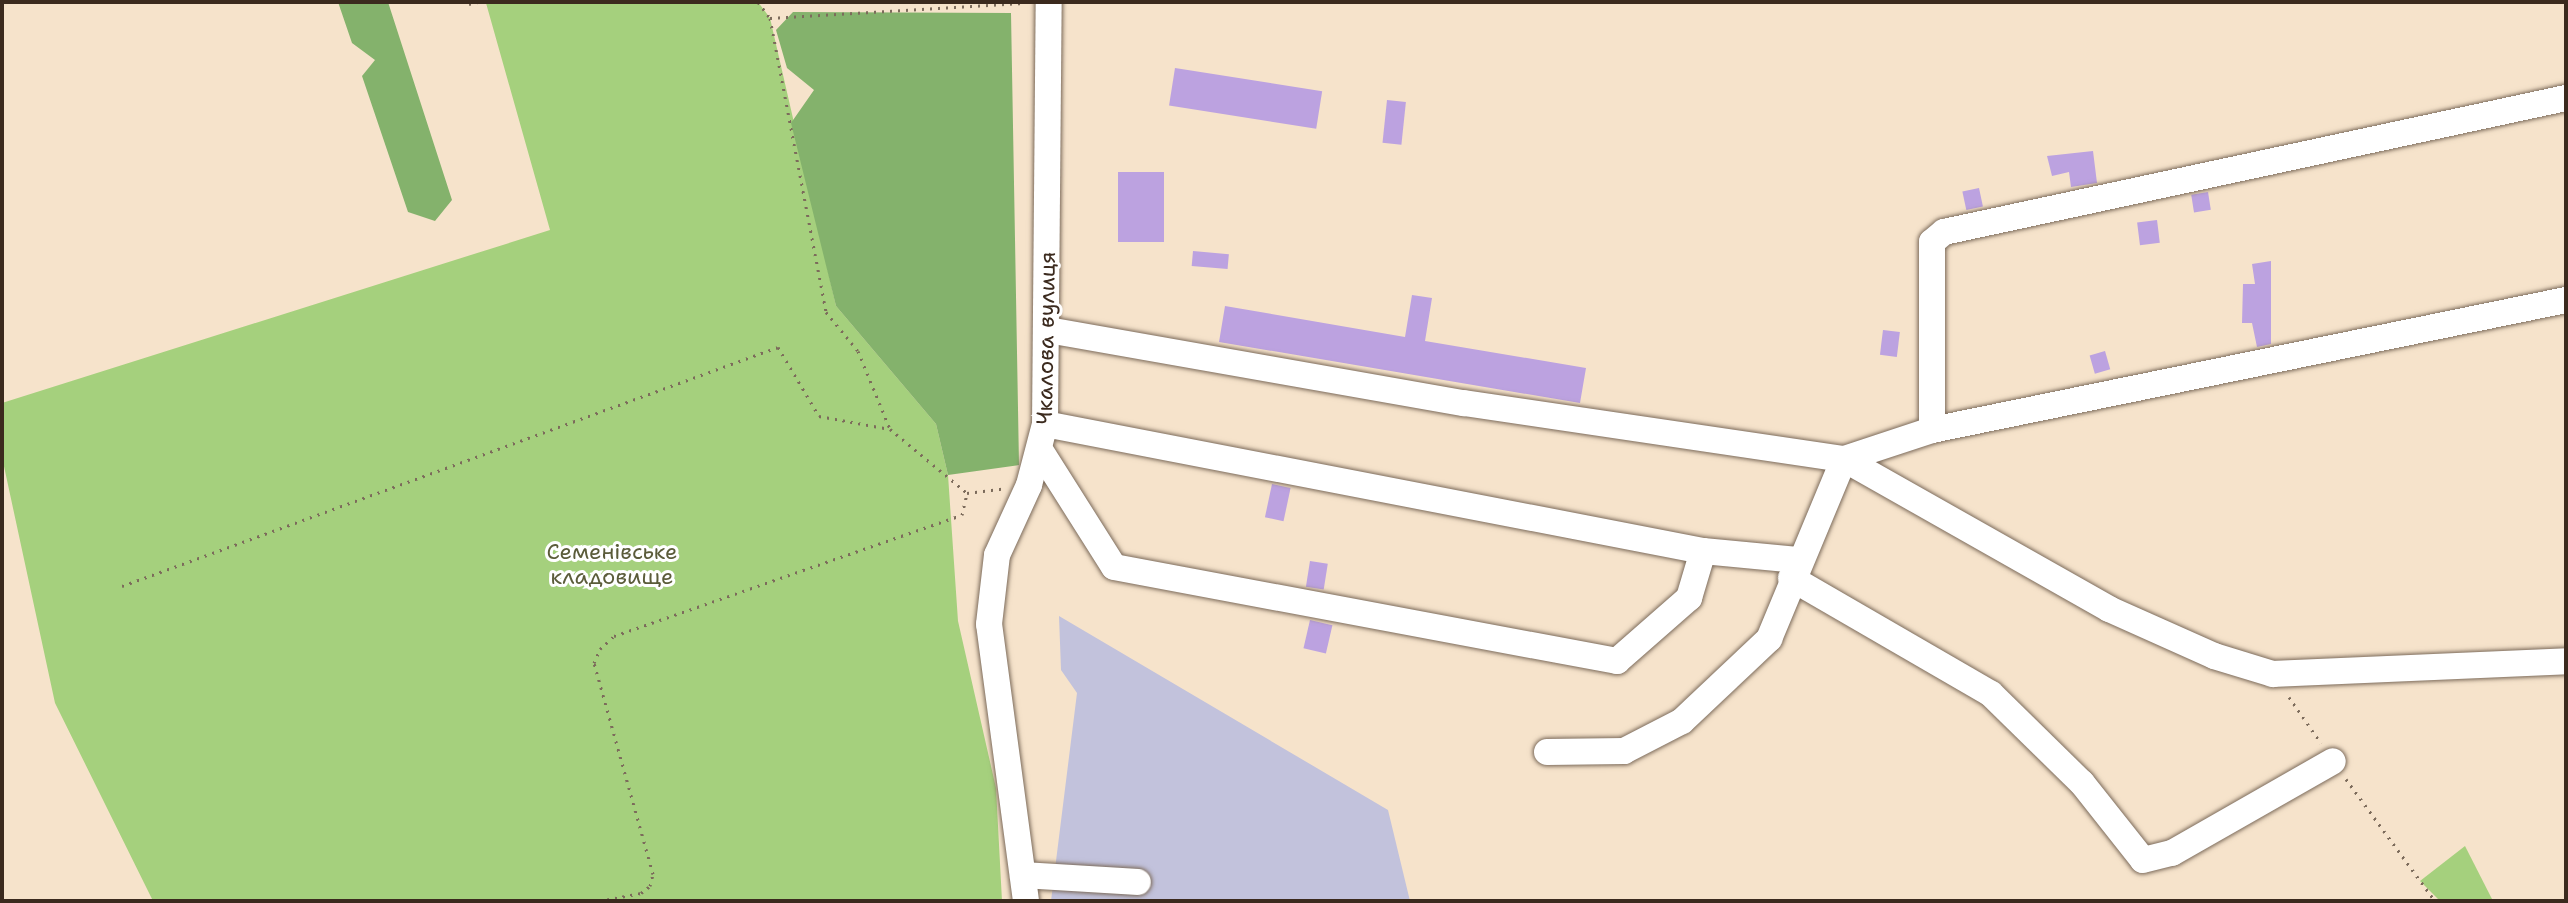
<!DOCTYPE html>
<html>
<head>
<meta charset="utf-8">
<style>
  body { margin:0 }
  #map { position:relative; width:2568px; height:903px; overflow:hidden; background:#f6e3cb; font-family:"Shantell Sans",sans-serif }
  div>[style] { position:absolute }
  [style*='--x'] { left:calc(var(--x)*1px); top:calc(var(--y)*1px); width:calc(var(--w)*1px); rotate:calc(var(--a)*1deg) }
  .industrial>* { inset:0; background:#c2c2dc }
  .green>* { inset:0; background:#a5d07d }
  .forest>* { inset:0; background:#84b26c }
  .building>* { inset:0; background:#bca2e0; transform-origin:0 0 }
  .path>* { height:3px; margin-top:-1.5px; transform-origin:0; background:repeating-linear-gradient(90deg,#7c6b5b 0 2px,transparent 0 8px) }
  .roads { filter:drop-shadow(0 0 2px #7c6b5b) drop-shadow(0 0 2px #7c6b5b) }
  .minor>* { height:26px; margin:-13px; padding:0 13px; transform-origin:13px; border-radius:13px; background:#fff }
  span { translate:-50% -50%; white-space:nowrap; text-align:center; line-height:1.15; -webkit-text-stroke:6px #fff; paint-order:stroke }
  .street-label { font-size:22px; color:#3b2a1e }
  .park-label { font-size:22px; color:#5b5c3a }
  .frame { position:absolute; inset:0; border:4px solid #3b2a1e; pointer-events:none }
</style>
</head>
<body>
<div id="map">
  <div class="industrial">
    <div style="clip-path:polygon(1059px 616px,1388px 810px,1410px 901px,1051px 901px,1077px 693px,1061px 670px)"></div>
  </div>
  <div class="green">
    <div style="clip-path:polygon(758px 2px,770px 18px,836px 306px,936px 424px,948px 475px,958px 621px,996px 788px,1002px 901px,153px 901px,55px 703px,2px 457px,2px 403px,550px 230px,486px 3px)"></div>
    <div style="clip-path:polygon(2465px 846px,2493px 901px,2440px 901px,2420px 881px)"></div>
  </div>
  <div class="forest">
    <div style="clip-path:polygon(338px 2px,388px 2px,452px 200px,435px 221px,408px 212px,362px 76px,375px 60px,352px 43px)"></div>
    <div style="clip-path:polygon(793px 12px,1011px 13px,1019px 465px,948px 475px,936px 424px,836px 306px,791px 123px,814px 90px,787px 68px,776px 30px)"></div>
  </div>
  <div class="building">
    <div style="left:1175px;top:68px;width:149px;height:38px;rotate:9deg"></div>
    <div style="left:1387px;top:100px;width:19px;height:43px;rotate:6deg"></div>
    <div style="clip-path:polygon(2093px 151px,2097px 183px,2071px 187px,2069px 172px,2052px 176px,2047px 156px)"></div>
    <div style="left:1118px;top:172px;width:46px;height:70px"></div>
    <div style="left:1979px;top:188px;width:19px;height:17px;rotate:78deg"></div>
    <div style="left:2208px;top:192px;width:18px;height:17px;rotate:81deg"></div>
    <div style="left:2157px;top:220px;width:23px;height:20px;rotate:83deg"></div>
    <div style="left:1193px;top:251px;width:36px;height:15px;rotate:5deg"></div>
    <div style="clip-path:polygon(2271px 261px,2271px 344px,2257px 347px,2252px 323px,2242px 323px,2243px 284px,2255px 284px,2252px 264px)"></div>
    <div style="clip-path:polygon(1412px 295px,1432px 298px,1425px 341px,1586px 368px,1580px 403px,1219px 342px,1225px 306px,1405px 337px)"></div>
    <div style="left:1883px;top:330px;width:17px;height:25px;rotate:7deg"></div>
    <div style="left:2105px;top:351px;width:19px;height:16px;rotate:74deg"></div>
    <div style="left:1272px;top:484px;width:19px;height:34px;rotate:12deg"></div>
    <div style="left:1310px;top:561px;width:18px;height:26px;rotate:9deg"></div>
    <div style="left:1310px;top:620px;width:23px;height:29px;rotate:13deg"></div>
  </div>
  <div class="path">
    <div style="--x:758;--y:2;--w:20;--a:53"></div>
    <div style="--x:770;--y:18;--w:256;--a:-3.4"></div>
    <div style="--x:469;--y:4;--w:9;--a:-13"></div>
    <div style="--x:770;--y:18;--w:299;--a:79.2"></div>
    <div style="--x:826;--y:312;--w:50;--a:50.6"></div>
    <div style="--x:858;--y:351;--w:84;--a:67.7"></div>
    <div style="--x:890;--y:429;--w:100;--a:39.7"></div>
    <div style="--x:967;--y:493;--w:35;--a:-7"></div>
    <div style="--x:122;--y:586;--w:698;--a:-20.02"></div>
    <div style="--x:778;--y:347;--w:80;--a:59.3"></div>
    <div style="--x:819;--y:416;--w:72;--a:10.4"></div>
    <div style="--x:2289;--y:697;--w:56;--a:55.2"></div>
    <div style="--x:2346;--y:779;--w:151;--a:53.9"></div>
    <div style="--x:599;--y:901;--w:43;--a:-10.8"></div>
    <div style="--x:641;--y:893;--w:11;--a:-38"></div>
    <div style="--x:650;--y:886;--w:12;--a:-76"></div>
    <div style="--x:653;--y:874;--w:219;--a:-105.6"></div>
    <div style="--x:594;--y:663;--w:15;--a:-67"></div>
    <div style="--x:600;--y:649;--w:19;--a:-43"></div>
    <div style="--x:614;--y:636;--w:368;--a:-19.2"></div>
    <div style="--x:962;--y:515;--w:23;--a:-77"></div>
  </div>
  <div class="roads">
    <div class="minor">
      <div style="--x:1048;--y:330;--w:422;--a:10"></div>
      <div style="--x:1464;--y:403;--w:384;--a:8.4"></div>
      <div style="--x:1844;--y:459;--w:93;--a:-18.2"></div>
      <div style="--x:1932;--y:430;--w:647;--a:-11.59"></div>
      <div style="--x:1045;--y:424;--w:670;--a:10.92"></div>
      <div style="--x:1703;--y:551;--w:95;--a:5.4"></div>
      <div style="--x:1932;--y:430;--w:188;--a:-90"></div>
      <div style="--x:1932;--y:242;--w:16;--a:-40"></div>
      <div style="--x:1944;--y:232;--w:636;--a:-12.16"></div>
      <div style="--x:1040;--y:450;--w:138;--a:57.7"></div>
      <div style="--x:1114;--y:567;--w:512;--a:10.59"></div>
      <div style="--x:1617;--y:661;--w:96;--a:-41.2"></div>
      <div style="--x:1689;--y:598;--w:49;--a:-73.4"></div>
      <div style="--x:1791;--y:578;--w:231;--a:30.1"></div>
      <div style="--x:1991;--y:694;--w:127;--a:44.4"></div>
      <div style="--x:2082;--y:783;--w:98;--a:51.6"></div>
      <div style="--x:2143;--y:860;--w:30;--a:-14"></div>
      <div style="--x:2172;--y:853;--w:185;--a:-29.7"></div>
      <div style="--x:1547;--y:752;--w:77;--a:-0.7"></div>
      <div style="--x:1624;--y:751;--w:65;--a:-27.3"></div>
      <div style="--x:1682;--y:721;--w:120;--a:-43.3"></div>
      <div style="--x:1769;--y:639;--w:195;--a:-67.4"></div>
      <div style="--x:1844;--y:459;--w:305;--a:29.5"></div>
      <div style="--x:2109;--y:609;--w:115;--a:24.1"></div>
      <div style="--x:2214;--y:656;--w:62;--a:17"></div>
      <div style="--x:2273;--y:674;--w:293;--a:-2.5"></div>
      <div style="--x:1023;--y:875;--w:115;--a:3.5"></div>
      <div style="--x:1026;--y:901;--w:279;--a:-97.6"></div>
      <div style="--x:989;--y:624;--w:69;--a:-83.4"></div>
      <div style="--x:997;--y:555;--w:77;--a:-65.4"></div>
      <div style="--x:1029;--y:485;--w:63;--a:-75.3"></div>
      <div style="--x:1045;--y:424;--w:422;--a:-89.5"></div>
    </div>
  </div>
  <div class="street-label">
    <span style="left:1046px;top:338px;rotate:-89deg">Чкалова вулиця</span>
  </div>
  <div class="park-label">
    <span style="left:612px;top:564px">Семенівське<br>кладовище</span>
  </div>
  <div class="frame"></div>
</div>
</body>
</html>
